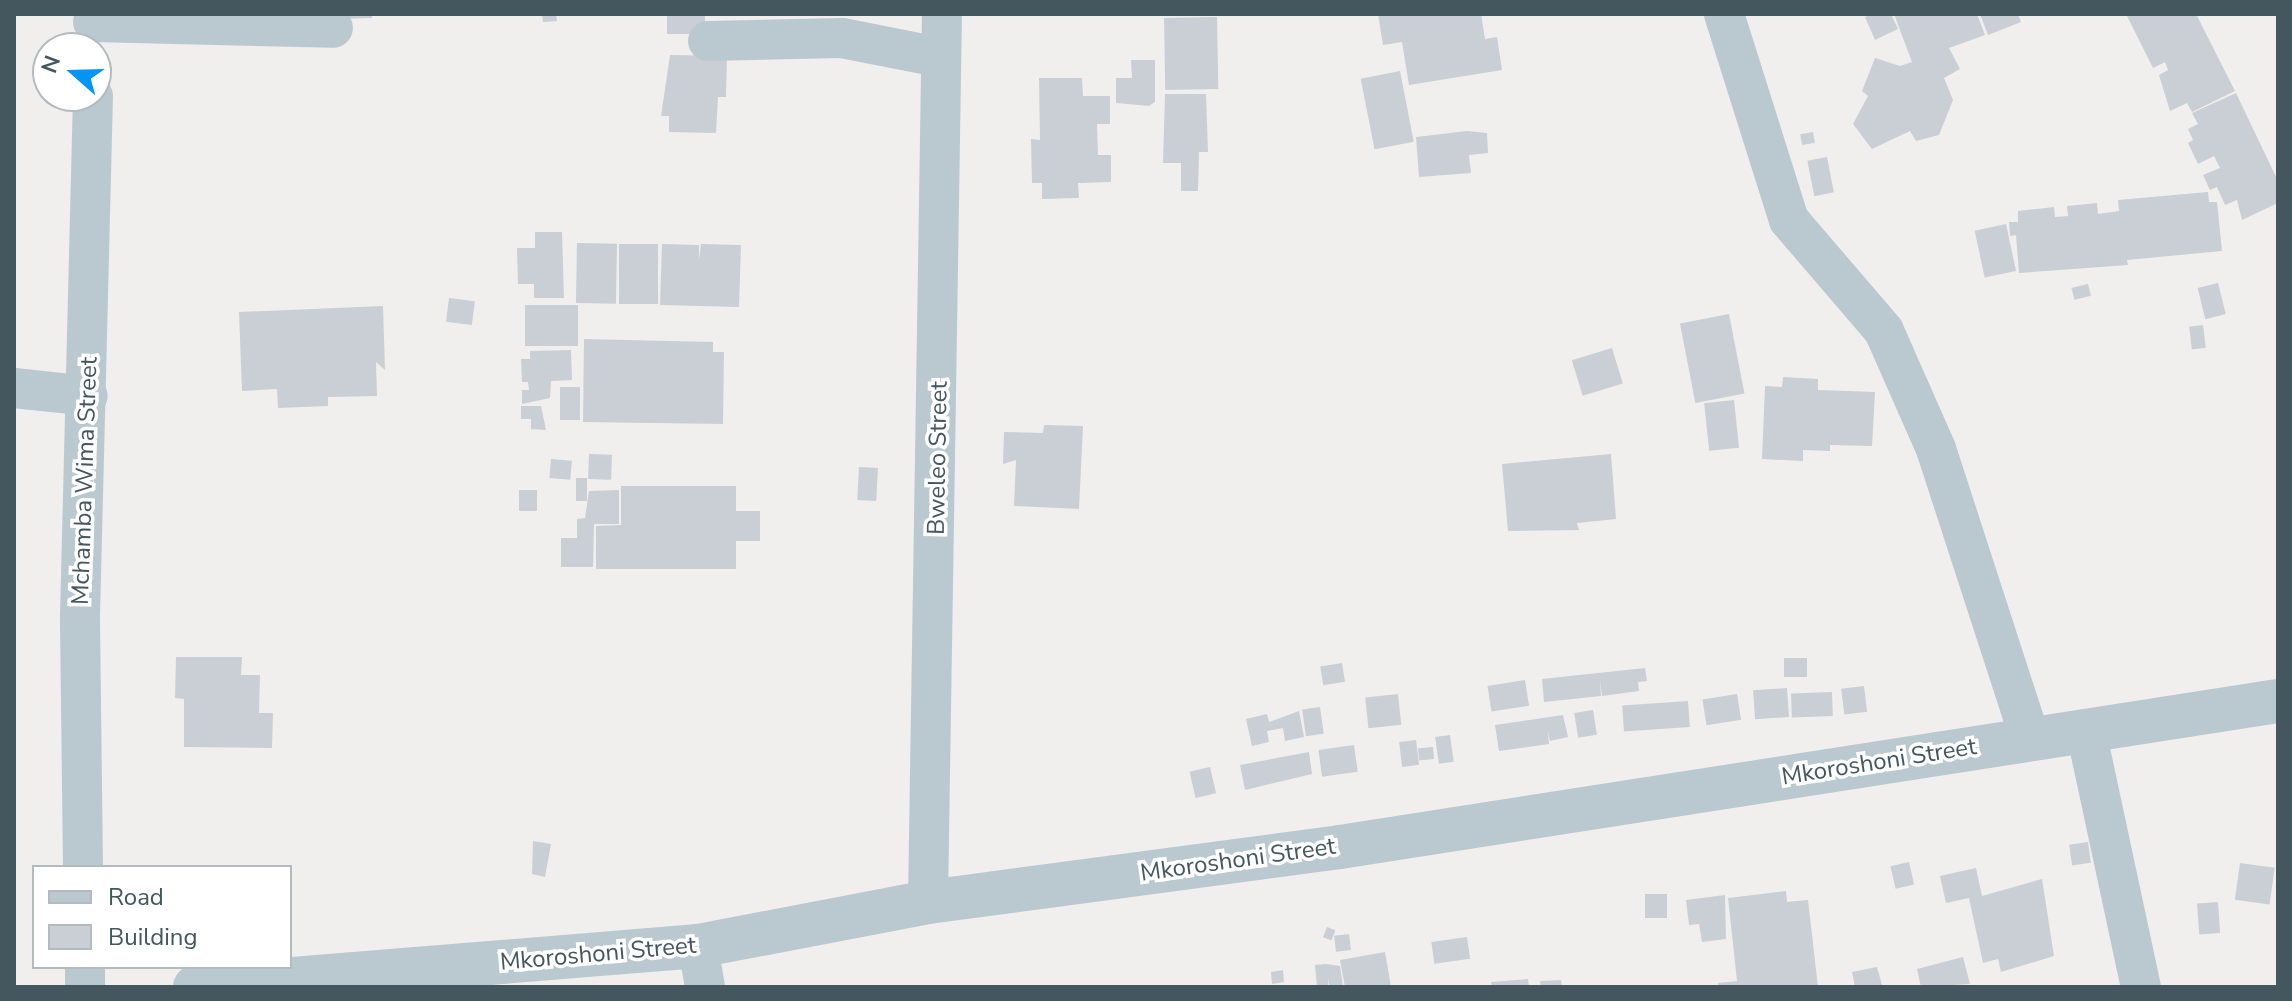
<!DOCTYPE html>
<html>
<head>
<meta charset="utf-8">
<style>
  body { margin:0 }
  #map { position:relative; width:2292px; height:1001px; overflow:hidden; background:#f1eeee; font-family:"Nunito Sans",sans-serif }
  div>[style] { position:absolute }
  [style*='--x'] { left:calc(var(--x)*1px); top:calc(var(--y)*1px); width:calc(var(--w)*1px); rotate:calc(var(--a)*1deg) }
  .building>* { inset:0; background:#c9cfd4; transform-origin:0 0 }
  .minor>* { height:40px; margin:-20px; padding:0 20px; transform-origin:20px; border-radius:20px; background:#bac9cf }
  .tertiary>* { height:44px; margin:-22px; padding:0 22px; transform-origin:22px; border-radius:22px; background:#bac9cf }
  span { translate:-50% -50%; white-space:nowrap; text-align:center; line-height:1.15; -webkit-text-stroke:7px #fff; paint-order:stroke }
  .street-label { font-size:24px; color:#44565e }
  .frame { position:absolute; inset:0; border:16px solid #44565e; pointer-events:none }
  .legend { position:absolute; left:32px; top:865px; width:260px; height:104px; box-sizing:border-box; background:#fff; border:2px solid #b4bbbf; margin:0; padding:10px 14px; list-style:none; font-size:24px; color:#44565e }
  .legend li { display:flex; align-items:center; gap:16px; height:40px }
  .legend b { width:40px; border:2px solid #b4bbbf }
  .north { position:absolute; left:32px; top:32px; width:80px; height:80px; box-sizing:border-box; background:#fff; border:2px solid #b4bbbf; border-radius:50%; rotate:290deg; font-size:22px; font-weight:700; line-height:32px; text-align:center; color:#44565e }
  .north::after { content:''; display:block; margin:auto; width:28px; height:36px; background:#0294f7; clip-path:polygon(50% 0,100% 100%,50% 72%,0 100%) }
</style>
</head>
<body>
<div id="map">
  <div class="building">
    <div style="clip-path:polygon(341px 14px,372px 14px,372px 18px,341px 19px)"></div>
    <div style="clip-path:polygon(542px 14px,556px 14px,557px 21px,543px 22px)"></div>
    <div style="left:667px;top:14px;width:38px;height:20px"></div>
    <div style="clip-path:polygon(1378px 14px,1481px 14px,1485px 39px,1497px 37px,1502px 70px,1409px 85px,1402px 42px,1383px 45px)"></div>
    <div style="clip-path:polygon(1872px 14px,1891px 14px,1898px 29px,1875px 40px,1865px 17px)"></div>
    <div style="clip-path:polygon(1894px 14px,1977px 14px,1985px 35px,1949px 48px,1960px 69px,1944px 78px,1953px 100px,1939px 135px,1916px 141px,1910px 131px,1872px 149px,1853px 124px,1868px 96px,1862px 91px,1875px 58px,1900px 66px,1912px 62px)"></div>
    <div style="clip-path:polygon(1980px 14px,2018px 14px,2021px 22px,1988px 35px)"></div>
    <div style="clip-path:polygon(2126px 14px,2196px 14px,2235px 91px,2192px 112px,2187px 103px,2170px 111px,2159px 75px,2168px 70px,2165px 62px,2153px 68px)"></div>
    <div style="left:1217px;top:17px;width:72px;height:53px;rotate:89deg"></div>
    <div style="clip-path:polygon(670px 55px,727px 56px,726px 97px,718px 97px,716px 133px,669px 132px,669px 116px,661px 116px)"></div>
    <div style="clip-path:polygon(1131px 60px,1155px 60px,1155px 102px,1149px 106px,1116px 103px,1116px 78px,1132px 78px)"></div>
    <div style="left:1400px;top:71px;width:72px;height:40px;rotate:79deg"></div>
    <div style="clip-path:polygon(1039px 78px,1082px 78px,1083px 96px,1110px 96px,1110px 124px,1097px 124px,1098px 155px,1111px 155px,1111px 182px,1078px 183px,1079px 198px,1042px 199px,1042px 183px,1032px 183px,1031px 139px,1040px 140px)"></div>
    <div style="clip-path:polygon(2236px 93px,2278px 181px,2278px 203px,2242px 220px,2237px 200px,2225px 205px,2217px 187px,2210px 190px,2203px 175px,2220px 168px,2214px 156px,2198px 164px,2188px 143px,2193px 140px,2188px 129px,2198px 124px,2192px 113px)"></div>
    <div style="clip-path:polygon(1165px 94px,1206px 94px,1208px 152px,1199px 152px,1198px 191px,1181px 191px,1181px 163px,1163px 163px)"></div>
    <div style="clip-path:polygon(1467px 131px,1487px 133px,1488px 153px,1469px 155px,1471px 173px,1419px 177px,1416px 137px)"></div>
    <div style="left:1813px;top:132px;width:11px;height:13px;rotate:80deg"></div>
    <div style="left:1827px;top:157px;width:36px;height:20px;rotate:79deg"></div>
    <div style="clip-path:polygon(2208px 192px,2209px 202px,2217px 202px,2222px 251px,2127px 260px,2128px 265px,2019px 273px,2016px 235px,2010px 236px,2009px 222px,2018px 222px,2018px 211px,2054px 207px,2055px 217px,2068px 216px,2067px 206px,2097px 203px,2098px 214px,2119px 211px,2118px 200px)"></div>
    <div style="left:2006px;top:224px;width:48px;height:32px;rotate:78deg"></div>
    <div style="clip-path:polygon(535px 232px,562px 232px,564px 298px,534px 298px,534px 284px,518px 284px,517px 248px,535px 248px)"></div>
    <div style="left:577px;top:243px;width:40px;height:60px;rotate:1deg"></div>
    <div style="left:619px;top:244px;width:39px;height:60px"></div>
    <div style="clip-path:polygon(662px 244px,699px 245px,699px 260px,701px 244px,741px 245px,739px 307px,660px 305px)"></div>
    <div style="left:2218px;top:283px;width:32px;height:21px;rotate:76deg"></div>
    <div style="left:2088px;top:284px;width:12px;height:17px;rotate:76deg"></div>
    <div style="left:449px;top:298px;width:26px;height:24px;rotate:7deg"></div>
    <div style="left:525px;top:305px;width:53px;height:41px"></div>
    <div style="clip-path:polygon(383px 306px,385px 370px,376px 362px,377px 396px,328px 397px,328px 406px,278px 408px,277px 389px,242px 391px,239px 312px)"></div>
    <div style="left:1729px;top:314px;width:81px;height:50px;rotate:79deg"></div>
    <div style="left:2203px;top:325px;width:23px;height:14px;rotate:83deg"></div>
    <div style="clip-path:polygon(584px 339px,713px 342px,713px 352px,724px 352px,723px 424px,583px 422px)"></div>
    <div style="left:1612px;top:348px;width:37px;height:42px;rotate:73deg"></div>
    <div style="clip-path:polygon(571px 350px,572px 380px,551px 381px,550px 398px,522px 404px,522px 390px,529px 390px,528px 382px,522px 382px,521px 359px,530px 359px,530px 351px)"></div>
    <div style="clip-path:polygon(1783px 377px,1818px 379px,1818px 390px,1875px 392px,1872px 446px,1830px 445px,1830px 451px,1803px 450px,1803px 461px,1762px 459px,1765px 386px,1782px 387px)"></div>
    <div style="left:560px;top:387px;width:20px;height:33px"></div>
    <div style="left:1734px;top:400px;width:48px;height:30px;rotate:84deg"></div>
    <div style="clip-path:polygon(521px 406px,541px 406px,546px 430px,531px 429px,531px 419px,521px 419px)"></div>
    <div style="clip-path:polygon(1044px 425px,1083px 426px,1079px 509px,1014px 506px,1016px 460px,1003px 464px,1004px 432px,1043px 433px)"></div>
    <div style="left:589px;top:454px;width:23px;height:25px;rotate:2deg"></div>
    <div style="clip-path:polygon(1611px 454px,1616px 519px,1577px 523px,1579px 530px,1508px 531px,1502px 464px)"></div>
    <div style="left:551px;top:459px;width:21px;height:19px;rotate:5deg"></div>
    <div style="left:859px;top:467px;width:19px;height:33px;rotate:3deg"></div>
    <div style="left:576px;top:478px;width:11px;height:23px"></div>
    <div style="clip-path:polygon(621px 486px,736px 486px,736px 511px,760px 511px,760px 541px,736px 541px,736px 569px,596px 569px,596px 526px,621px 525px)"></div>
    <div style="left:519px;top:490px;width:18px;height:21px"></div>
    <div style="clip-path:polygon(619px 490px,619px 524px,594px 524px,593px 567px,561px 567px,561px 538px,577px 538px,577px 519px,585px 518px,589px 491px)"></div>
    <div style="clip-path:polygon(176px 657px,242px 657px,241px 675px,260px 675px,259px 713px,273px 713px,272px 748px,184px 747px,184px 699px,175px 698px)"></div>
    <div style="left:1784px;top:658px;width:23px;height:19px"></div>
    <div style="left:1342px;top:663px;width:19px;height:22px;rotate:81deg"></div>
    <div style="clip-path:polygon(1645px 668px,1647px 681px,1638px 682px,1639px 691px,1602px 696px,1600px 679px,1601px 696px,1544px 702px,1542px 679px)"></div>
    <div style="left:1525px;top:680px;width:26px;height:38px;rotate:81deg"></div>
    <div style="left:1864px;top:686px;width:26px;height:23px;rotate:83deg"></div>
    <div style="left:1787px;top:688px;width:29px;height:34px;rotate:86deg"></div>
    <div style="left:1832px;top:692px;width:24px;height:41px;rotate:88deg"></div>
    <div style="left:1398px;top:694px;width:31px;height:33px;rotate:84deg"></div>
    <div style="left:1737px;top:694px;width:26px;height:35px;rotate:81deg"></div>
    <div style="left:1688px;top:701px;width:26px;height:66px;rotate:86deg"></div>
    <div style="left:1320px;top:707px;width:27px;height:18px;rotate:82deg"></div>
    <div style="left:1593px;top:710px;width:25px;height:19px;rotate:81deg"></div>
    <div style="clip-path:polygon(1299px 711px,1304px 737px,1285px 741px,1283px 728px,1267px 731px,1269px 742px,1252px 746px,1246px 719px,1267px 714px,1269px 722px)"></div>
    <div style="clip-path:polygon(1563px 715px,1568px 737px,1550px 741px,1548px 731px,1549px 744px,1499px 751px,1495px 725px)"></div>
    <div style="left:1450px;top:735px;width:27px;height:15px;rotate:82deg"></div>
    <div style="left:1416px;top:740px;width:25px;height:17px;rotate:83deg"></div>
    <div style="left:1354px;top:745px;width:27px;height:36px;rotate:82deg"></div>
    <div style="left:1433px;top:747px;width:12px;height:15px;rotate:85deg"></div>
    <div style="clip-path:polygon(1309px 752px,1312px 774px,1245px 790px,1240px 765px)"></div>
    <div style="left:1210px;top:767px;width:27px;height:21px;rotate:77deg"></div>
    <div style="clip-path:polygon(533px 841px,551px 844px,545px 877px,532px 874px)"></div>
    <div style="left:2088px;top:842px;width:21px;height:19px;rotate:82deg"></div>
    <div style="left:1909px;top:862px;width:23px;height:19px;rotate:77deg"></div>
    <div style="left:2240px;top:863px;width:35px;height:37px;rotate:8deg"></div>
    <div style="clip-path:polygon(1976px 868px,1982px 896px,2042px 879px,2054px 956px,2001px 972px,1998px 959px,1983px 963px,1969px 898px,1946px 903px,1940px 876px)"></div>
    <div style="clip-path:polygon(1786px 891px,1787px 902px,1808px 900px,1818px 987px,1719px 987px,1718px 983px,1737px 981px,1728px 898px)"></div>
    <div style="left:1645px;top:894px;width:22px;height:24px"></div>
    <div style="clip-path:polygon(1725px 895px,1726px 939px,1702px 942px,1699px 924px,1689px 925px,1686px 900px)"></div>
    <div style="left:2218px;top:902px;width:31px;height:21px;rotate:86deg"></div>
    <div style="left:1327px;top:927px;width:9px;height:11px;rotate:21deg"></div>
    <div style="left:1349px;top:934px;width:16px;height:15px;rotate:83deg"></div>
    <div style="left:1467px;top:937px;width:22px;height:36px;rotate:82deg"></div>
    <div style="clip-path:polygon(1385px 952px,1391px 987px,1345px 987px,1340px 960px)"></div>
    <div style="clip-path:polygon(1963px 957px,1970px 984px,1921px 987px,1917px 969px)"></div>
    <div style="clip-path:polygon(1326px 964px,1340px 966px,1343px 987px,1329px 987px,1328px 977px,1328px 987px,1317px 987px,1315px 965px)"></div>
    <div style="clip-path:polygon(1877px 967px,1882px 985px,1855px 987px,1852px 972px)"></div>
    <div style="clip-path:polygon(1283px 970px,1284px 982px,1272px 984px,1271px 972px)"></div>
    <div style="clip-path:polygon(1528px 979px,1529px 987px,1492px 987px,1491px 982px)"></div>
    <div style="clip-path:polygon(1561px 980px,1562px 987px,1541px 987px,1540px 981px)"></div>
  </div>
  <div class="minor">
    <div style="--x:1724;--y:14;--w:216;--a:72.5"></div>
    <div style="--x:1789;--y:220;--w:146;--a:49.4"></div>
    <div style="--x:1884;--y:331;--w:129;--a:66.2"></div>
    <div style="--x:1936;--y:449;--w:304;--a:72"></div>
    <div style="--x:93;--y:22;--w:240;--a:1.4"></div>
    <div style="--x:708;--y:41;--w:134;--a:-1.3"></div>
    <div style="--x:842;--y:38;--w:99;--a:11.1"></div>
    <div style="--x:14;--y:388;--w:74;--a:6.2"></div>
    <div style="--x:2086;--y:731;--w:262;--a:77.9"></div>
    <div style="--x:83;--y:867;--w:251;--a:-90.7"></div>
    <div style="--x:80;--y:616;--w:520;--a:-88.57"></div>
    <div style="--x:928;--y:902;--w:888;--a:-89.1"></div>
    <div style="--x:698;--y:946;--w:42;--a:80.3"></div>
    <div style="--x:85;--y:967;--w:20;--a:90"></div>
  </div>
  <div class="tertiary">
    <div style="--x:195;--y:987;--w:505;--a:-4.66"></div>
    <div style="--x:698;--y:946;--w:234;--a:-10.8"></div>
    <div style="--x:928;--y:902;--w:416;--a:-7.6"></div>
    <div style="--x:1340;--y:847;--w:949;--a:-8.85"></div>
  </div>
  <div class="street-label">
    <span style="left:938px;top:458px;rotate:-89deg">Bweleo Street</span>
    <span style="left:85px;top:481px;rotate:-88deg">Mchamba Wima Street</span>
    <span style="left:1879px;top:762px;rotate:-9deg">Mkoroshoni Street</span>
    <span style="left:1238px;top:860px;rotate:-8deg">Mkoroshoni Street</span>
    <span style="left:598px;top:954px;rotate:-5deg">Mkoroshoni Street</span>
  </div>
  <div class="frame"></div>
  <ul class="legend">
  <li><b style="height:10px;background:#bac9cf"></b>Road</li>
  <li><b style="height:22px;background:#c9cfd4"></b>Building</li>
  </ul>
  <div class="north">N</div>
</div>
</body>
</html>
